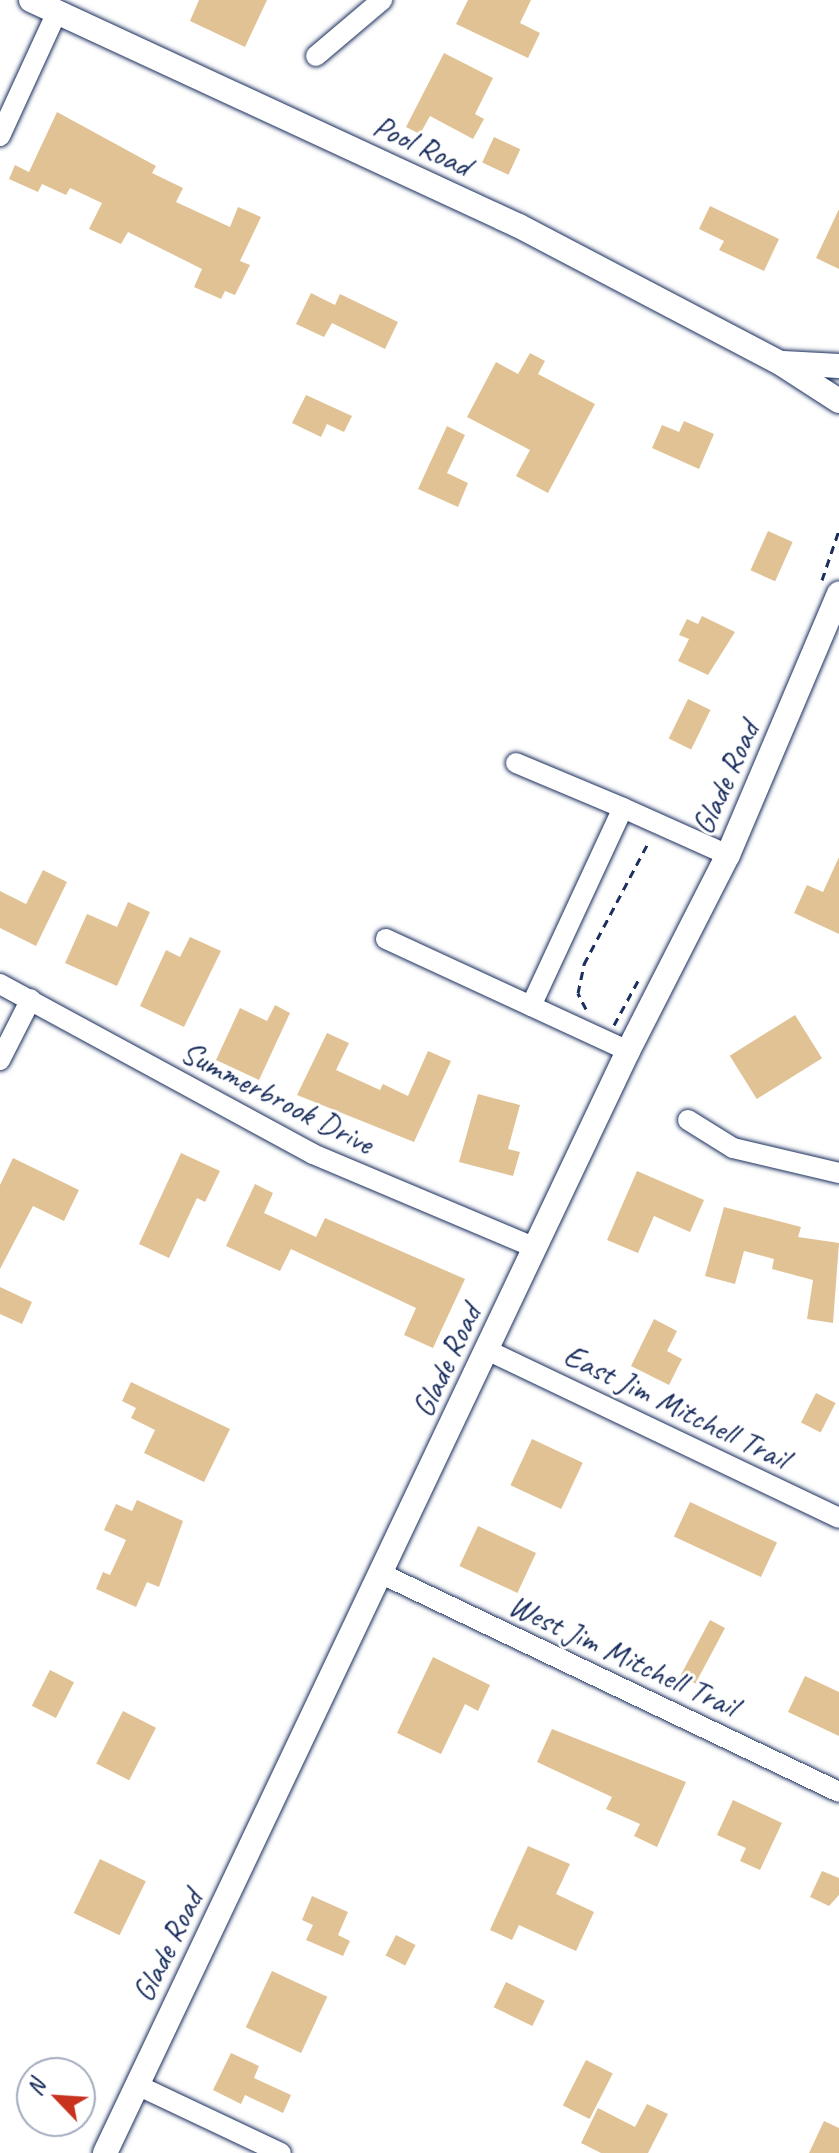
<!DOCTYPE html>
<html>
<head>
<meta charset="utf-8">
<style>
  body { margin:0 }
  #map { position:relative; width:839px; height:2153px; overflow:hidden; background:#fff; font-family:Caveat,sans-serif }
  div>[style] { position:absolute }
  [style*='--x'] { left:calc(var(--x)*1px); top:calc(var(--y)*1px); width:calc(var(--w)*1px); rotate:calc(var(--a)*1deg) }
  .building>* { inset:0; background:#e1c294; transform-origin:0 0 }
  .path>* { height:3px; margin-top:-1.5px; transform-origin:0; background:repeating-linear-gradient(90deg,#1b2f5e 0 8px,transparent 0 14px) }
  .roads { filter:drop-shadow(0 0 2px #1b2f5e) drop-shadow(0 0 2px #1b2f5e) }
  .minor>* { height:20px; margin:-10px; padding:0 10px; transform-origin:10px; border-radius:10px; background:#fff }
  .major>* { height:24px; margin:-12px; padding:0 12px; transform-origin:12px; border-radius:12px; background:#fff }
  span { translate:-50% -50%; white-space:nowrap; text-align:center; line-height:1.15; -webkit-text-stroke:6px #fff; paint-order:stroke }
  .street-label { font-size:32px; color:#1b2f5e }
  .north { position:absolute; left:16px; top:2057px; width:80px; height:80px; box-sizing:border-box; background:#fff; border:2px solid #a4acbf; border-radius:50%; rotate:295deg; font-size:22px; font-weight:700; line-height:32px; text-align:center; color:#1b2f5e }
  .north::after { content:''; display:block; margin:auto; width:28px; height:36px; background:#c8321e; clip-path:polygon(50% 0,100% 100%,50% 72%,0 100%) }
</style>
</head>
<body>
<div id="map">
  <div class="building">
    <div style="clip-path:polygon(199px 0,267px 0,245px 47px,190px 21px)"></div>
    <div style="clip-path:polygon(468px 0,531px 0,520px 23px,540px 33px,528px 58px,456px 24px)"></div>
    <div style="clip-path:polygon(444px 53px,493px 78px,475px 114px,484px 119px,473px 139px,430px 116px,420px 134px,406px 127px)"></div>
    <div style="clip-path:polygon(57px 112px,156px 166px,152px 173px,183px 188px,176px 202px,230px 227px,238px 207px,261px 217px,240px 261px,250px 265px,235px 295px,225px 291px,221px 299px,194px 287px,202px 269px,128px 232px,121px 244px,89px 229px,102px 203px,70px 188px,66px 195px,42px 184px,38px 192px,9px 179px,15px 165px,29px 172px)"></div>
    <div style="left:494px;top:137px;width:29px;height:28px;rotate:25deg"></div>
    <div style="clip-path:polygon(710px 206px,779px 239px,764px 271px,719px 250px,724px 241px,699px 229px)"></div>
    <div style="clip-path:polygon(839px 209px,839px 269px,816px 258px)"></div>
    <div style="clip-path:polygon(311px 293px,335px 305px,340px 294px,398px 322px,385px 349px,332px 323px,324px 337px,296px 324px)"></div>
    <div style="clip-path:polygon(530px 353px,545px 361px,538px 374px,595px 404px,548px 493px,516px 476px,530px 450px,467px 417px,496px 362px,518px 374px)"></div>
    <div style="clip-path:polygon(306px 395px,352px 416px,344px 432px,327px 424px,321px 437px,292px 423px)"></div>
    <div style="clip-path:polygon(684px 421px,714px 434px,699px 469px,652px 448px,662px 425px,679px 432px)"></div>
    <div style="clip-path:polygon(447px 426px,465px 435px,447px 473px,468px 483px,458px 507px,418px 489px)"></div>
    <div style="left:768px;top:531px;width:27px;height:43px;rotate:24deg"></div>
    <div style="clip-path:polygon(702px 616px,735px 632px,708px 675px,678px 661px,689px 639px,679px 635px,687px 619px,698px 624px)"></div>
    <div style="left:688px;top:699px;width:25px;height:44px;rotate:26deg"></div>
    <div style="clip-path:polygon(839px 857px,839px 934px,794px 913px,807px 885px,823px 892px)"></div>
    <div style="clip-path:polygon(43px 870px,67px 882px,36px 946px,0 928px,0 891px,26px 904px)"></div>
    <div style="clip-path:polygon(128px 902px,150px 912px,117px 986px,65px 963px,87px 914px,117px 927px)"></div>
    <div style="clip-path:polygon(190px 937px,221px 951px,184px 1027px,140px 1006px,166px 950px,180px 957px)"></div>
    <div style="clip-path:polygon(275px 1005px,290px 1013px,259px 1080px,216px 1060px,240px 1008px,267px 1021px)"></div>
    <div style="left:795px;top:1015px;width:51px;height:77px;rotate:58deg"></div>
    <div style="clip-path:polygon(327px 1033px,349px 1043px,336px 1070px,380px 1090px,383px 1084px,408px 1096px,428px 1051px,451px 1061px,414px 1142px,297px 1095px)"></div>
    <div style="clip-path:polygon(478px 1094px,520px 1105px,508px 1149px,520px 1152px,513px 1176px,459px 1162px)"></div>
    <div style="clip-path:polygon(181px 1153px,220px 1171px,205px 1202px,197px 1198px,169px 1258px,139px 1244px)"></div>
    <div style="clip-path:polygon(13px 1158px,79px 1190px,64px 1221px,33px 1206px,0 1269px,0 1185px)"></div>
    <div style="clip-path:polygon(637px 1171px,704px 1200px,690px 1232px,654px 1216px,638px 1253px,607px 1240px)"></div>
    <div style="clip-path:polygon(255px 1184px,273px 1193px,264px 1213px,316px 1237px,325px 1218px,465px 1279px,433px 1348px,404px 1335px,416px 1308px,291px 1249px,280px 1271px,226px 1246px)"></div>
    <div style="clip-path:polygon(724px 1207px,801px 1227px,798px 1237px,839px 1243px,833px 1323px,807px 1319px,813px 1280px,772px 1269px,774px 1259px,744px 1251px,735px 1284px,705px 1276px)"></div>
    <div style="clip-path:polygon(0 1287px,32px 1302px,22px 1324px,0 1314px)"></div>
    <div style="clip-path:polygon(654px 1319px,677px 1331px,667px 1351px,682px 1359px,669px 1385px,631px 1366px)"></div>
    <div style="clip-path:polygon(131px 1382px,230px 1429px,204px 1482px,144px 1453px,155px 1430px,131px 1418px,136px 1408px,122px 1401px)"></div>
    <div style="left:816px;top:1393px;width:22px;height:33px;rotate:27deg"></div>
    <div style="left:532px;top:1439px;width:56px;height:51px;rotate:25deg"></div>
    <div style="clip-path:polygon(137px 1500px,183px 1521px,159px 1587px,147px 1582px,136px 1607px,96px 1589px,103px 1572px,110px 1575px,126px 1540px,104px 1530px,116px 1504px,132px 1511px)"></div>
    <div style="left:690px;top:1502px;width:96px;height:38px;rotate:25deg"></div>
    <div style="left:478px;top:1526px;width:64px;height:44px;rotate:25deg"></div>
    <div style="left:710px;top:1620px;width:17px;height:63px;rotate:28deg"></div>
    <div style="clip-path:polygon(433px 1657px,490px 1685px,478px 1711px,465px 1704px,441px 1754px,397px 1733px)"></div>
    <div style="left:50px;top:1670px;width:27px;height:40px;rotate:27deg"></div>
    <div style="clip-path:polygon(805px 1676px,839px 1692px,839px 1736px,788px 1712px)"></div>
    <div style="left:123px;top:1711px;width:37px;height:59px;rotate:27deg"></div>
    <div style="clip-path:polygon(552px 1729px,686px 1782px,657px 1847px,634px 1836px,640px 1824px,606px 1809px,612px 1797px,537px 1762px)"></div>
    <div style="clip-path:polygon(733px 1800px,782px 1823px,760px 1870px,740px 1861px,746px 1848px,717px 1835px)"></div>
    <div style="clip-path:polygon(528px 1846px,570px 1864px,556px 1894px,594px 1912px,576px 1951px,519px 1925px,512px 1940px,490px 1930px)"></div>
    <div style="left:100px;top:1859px;width:51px;height:60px;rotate:26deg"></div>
    <div style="clip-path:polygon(822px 1871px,839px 1878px,839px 1895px,829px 1906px,810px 1897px)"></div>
    <div style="clip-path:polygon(312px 1896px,348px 1912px,338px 1935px,350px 1941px,343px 1956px,306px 1940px,313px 1925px,302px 1920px)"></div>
    <div style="left:396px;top:1935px;width:22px;height:23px;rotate:27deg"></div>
    <div style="left:272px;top:1971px;width:61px;height:62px;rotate:25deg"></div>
    <div style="left:506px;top:1982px;width:43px;height:28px;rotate:26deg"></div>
    <div style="clip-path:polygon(231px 2053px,259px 2066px,254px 2078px,291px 2095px,283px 2113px,245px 2095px,241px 2104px,213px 2090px)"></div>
    <div style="left:586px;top:2060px;width:30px;height:51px;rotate:27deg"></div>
    <div style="clip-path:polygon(647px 2104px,668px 2114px,648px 2153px,601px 2153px,581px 2143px,598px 2108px,635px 2127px)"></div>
    <div style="clip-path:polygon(824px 2121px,839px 2128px,839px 2153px,809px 2153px)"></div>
  </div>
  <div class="path">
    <div style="--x:822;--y:580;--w:53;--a:-71.2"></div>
    <div style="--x:586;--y:1009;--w:18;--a:-117"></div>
    <div style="--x:578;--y:993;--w:30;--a:-78"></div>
    <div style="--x:584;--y:964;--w:139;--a:-62.1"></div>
    <div style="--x:614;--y:1025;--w:52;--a:-61.5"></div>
  </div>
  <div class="roads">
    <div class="minor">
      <div style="--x:316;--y:56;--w:87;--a:-40.3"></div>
      <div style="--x:0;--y:136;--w:136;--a:-65.3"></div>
      <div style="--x:516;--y:763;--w:116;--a:22.8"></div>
      <div style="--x:386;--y:939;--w:267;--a:24.8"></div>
      <div style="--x:0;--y:984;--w:356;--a:28.5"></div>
      <div style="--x:313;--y:1154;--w:242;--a:22.9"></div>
      <div style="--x:531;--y:1006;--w:218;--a:-65.1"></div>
      <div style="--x:623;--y:808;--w:115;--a:24.1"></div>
      <div style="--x:0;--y:1060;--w:68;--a:-63.1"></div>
      <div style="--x:688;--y:1120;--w:53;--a:31.9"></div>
      <div style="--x:733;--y:1148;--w:109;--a:13.3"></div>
      <div style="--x:487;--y:1350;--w:390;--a:25.5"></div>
      <div style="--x:382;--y:1574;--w:506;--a:25.5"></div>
      <div style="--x:137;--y:2085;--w:159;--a:25.3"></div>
    </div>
    <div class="major">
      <div style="--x:31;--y:0;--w:538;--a:24.85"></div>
      <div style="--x:519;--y:226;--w:295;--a:27.7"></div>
      <div style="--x:780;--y:363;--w:70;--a:32.8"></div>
      <div style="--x:783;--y:363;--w:56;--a:3.1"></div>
      <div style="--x:105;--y:2153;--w:1220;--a:-64.61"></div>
      <div style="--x:628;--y:1051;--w:220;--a:-63"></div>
      <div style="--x:728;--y:855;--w:284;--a:-67"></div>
    </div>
  </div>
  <div class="street-label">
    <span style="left:422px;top:146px;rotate:25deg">Pool Road</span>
    <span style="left:726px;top:778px;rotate:-66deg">Glade Road</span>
    <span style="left:277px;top:1098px;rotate:27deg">Summerbrook Drive</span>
    <span style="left:447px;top:1361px;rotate:-65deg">Glade Road</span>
    <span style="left:676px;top:1407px;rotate:26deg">East Jim Mitchell Trail</span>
    <span style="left:623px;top:1656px;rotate:25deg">West Jim Mitchell Trail</span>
    <span style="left:168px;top:1946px;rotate:-64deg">Glade Road</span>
  </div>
  <div class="north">N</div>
</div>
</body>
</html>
